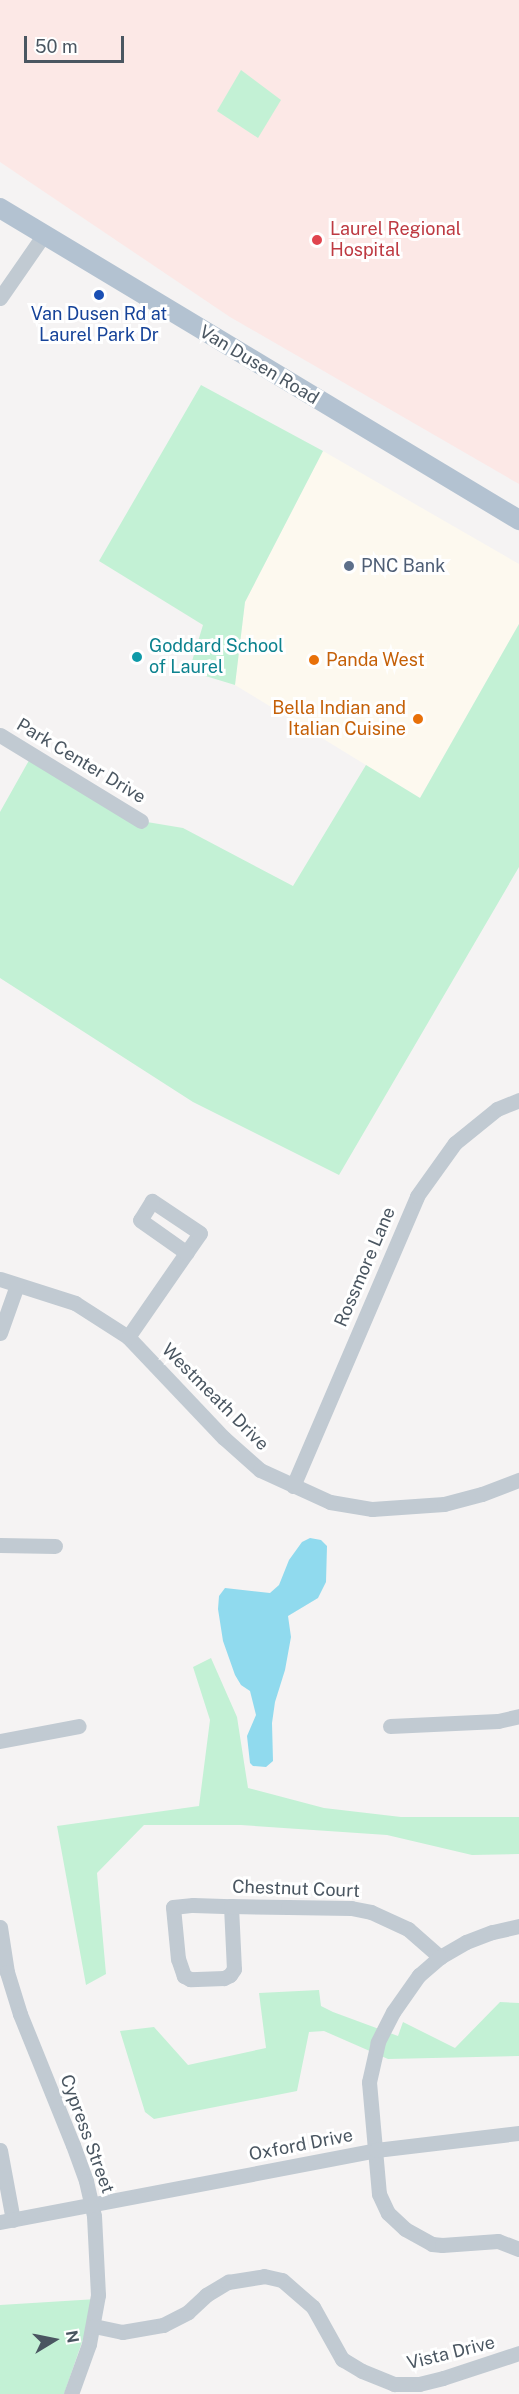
<!DOCTYPE html>
<html>
<head>
<meta charset="utf-8">
<style>
  body { margin:0 }
  #map { position:relative; width:519px; height:2394px; overflow:hidden; background:#f5f3f3; font-family:"Public Sans",sans-serif }
  div>[style] { position:absolute }
  [style*='--x'] { left:calc(var(--x)*1px); top:calc(var(--y)*1px); width:calc(var(--w)*1px); rotate:calc(var(--a)*1deg) }
  .commercial>* { inset:0; background:#fdf9ef }
  .medical>* { inset:0; background:#fce8e6 }
  .green>* { inset:0; background:#c3f1d5 }
  .water>* { inset:0; background:#90daee }
  .minor>* { height:15px; margin:-7.5px; padding:0 7.5px; transform-origin:7.5px; border-radius:7.5px; background:#c1cad2 }
  .major>* { height:20px; margin:-10px; padding:0 10px; transform-origin:10px; border-radius:10px; background:#b3c2d1 }
  .dots>* { width:16px; height:16px; translate:-50% -50%; box-sizing:border-box; border:3px solid #fff; border-radius:50% }
  span { translate:-50% -50%; white-space:nowrap; text-align:center; line-height:1.15; -webkit-text-stroke:6px #fff; paint-order:stroke }
  .health-label { font-size:18px; color:#be3a42 }
  .left { translate:0 -50%; text-align:left }
  .transit-label { font-size:18px; color:#164399 }
  .street-label { font-size:18px; color:#4a5661 }
  .service-label { font-size:18px; color:#4e5e75 }
  .culture-label { font-size:18px; color:#0d838f }
  .food-label { font-size:18px; color:#c56008 }
  .right { translate:-100% -50%; text-align:right }
  .north { position:absolute; left:24px; top:2310px; width:60px; height:60px; -webkit-text-stroke:4px #fff; paint-order:stroke; rotate:80deg; font-size:16px; font-weight:700; line-height:24px; text-align:center; color:#4a5661 }
  .north::after { content:''; display:block; margin:auto; width:21px; height:27px; background:#4a5661; clip-path:polygon(50% 0,100% 100%,50% 72%,0 100%) }
  .scale { position:absolute; left:24px; top:36px; width:100px; height:27px; box-sizing:border-box; border:3px solid #4a5661; border-top:0; padding-left:8px; font-size:18px; line-height:21px; white-space:nowrap; color:#4a5661; -webkit-text-stroke:4px #fff; paint-order:stroke }
</style>
</head>
<body>
<div id="map">
  <div class="commercial">
    <div style="clip-path:polygon(323px 451px,519px 564px,519px 624px,420px 798px,235px 685px,245px 602px)"></div>
  </div>
  <div class="medical">
    <div style="clip-path:polygon(0 0,519px 0,519px 484px,230px 317px,0 162px)"></div>
  </div>
  <div class="green">
    <div style="clip-path:polygon(241px 70px,281px 100px,258px 138px,217px 111px)"></div>
    <div style="clip-path:polygon(201px 385px,323px 451px,245px 602px,235px 685px,189px 671px,203px 625px,99px 561px)"></div>
    <div style="clip-path:polygon(519px 624px,519px 867px,339px 1175px,193px 1102px,0 978px,0 812px,32px 755px,141px 821px,183px 828px,293px 886px,366px 765px,420px 798px)"></div>
    <div style="clip-path:polygon(211px 1658px,237px 1717px,248px 1788px,324px 1808px,401px 1817px,519px 1817px,519px 1854px,472px 1855px,387px 1835px,241px 1825px,144px 1825px,97px 1873px,106px 1974px,86px 1985px,57px 1826px,199px 1806px,210px 1720px,193px 1667px)"></div>
    <div style="clip-path:polygon(319px 1990px,321px 2006px,333px 2012px,398px 2036px,403px 2022px,455px 2048px,500px 2002px,519px 2003px,519px 2056px,388px 2059px,324px 2031px,309px 2032px,297px 2091px,154px 2119px,145px 2112px,120px 2031px,154px 2027px,188px 2065px,266px 2048px,259px 1993px)"></div>
    <div style="clip-path:polygon(97px 2299px,64px 2394px,0 2394px,0 2305px)"></div>
  </div>
  <div class="water">
    <div style="clip-path:polygon(310px 1538px,321px 1540px,327px 1546px,326px 1582px,318px 1598px,288px 1616px,291px 1637px,285px 1670px,275px 1702px,272px 1723px,273px 1761px,266px 1767px,253px 1766px,250px 1763px,247px 1736px,256px 1715px,250px 1691px,241px 1685px,235px 1675px,223px 1641px,218px 1609px,219px 1596px,225px 1588px,270px 1593px,279px 1585px,289px 1560px,302px 1542px)"></div>
  </div>
  <div class="minor">
    <div style="--x:0;--y:298;--w:75;--a:-55.3"></div>
    <div style="--x:0;--y:735;--w:165;--a:31.4"></div>
    <div style="--x:0;--y:1279;--w:79;--a:17.7"></div>
    <div style="--x:75;--y:1303;--w:63;--a:32.7"></div>
    <div style="--x:128;--y:1337;--w:139;--a:46.5"></div>
    <div style="--x:224;--y:1438;--w:48;--a:41.6"></div>
    <div style="--x:260;--y:1470;--w:77;--a:24.6"></div>
    <div style="--x:330;--y:1502;--w:43;--a:9.5"></div>
    <div style="--x:372;--y:1509;--w:72;--a:-4"></div>
    <div style="--x:444;--y:1504;--w:39;--a:-15"></div>
    <div style="--x:482;--y:1494;--w:40;--a:-21"></div>
    <div style="--x:0;--y:1333;--w:51;--a:-70.5"></div>
    <div style="--x:128;--y:1337;--w:126;--a:-55.3"></div>
    <div style="--x:200;--y:1233;--w:58;--a:-146.3"></div>
    <div style="--x:152;--y:1201;--w:22;--a:122"></div>
    <div style="--x:140;--y:1220;--w:57;--a:35.1"></div>
    <div style="--x:293;--y:1486;--w:315;--a:-66.8"></div>
    <div style="--x:417;--y:1196;--w:65;--a:-54.4"></div>
    <div style="--x:455;--y:1143;--w:54;--a:-39"></div>
    <div style="--x:497;--y:1109;--w:24;--a:-22"></div>
    <div style="--x:0;--y:1545;--w:55;--a:1"></div>
    <div style="--x:390;--y:1726;--w:108;--a:-2.7"></div>
    <div style="--x:498;--y:1721;--w:22;--a:-13"></div>
    <div style="--x:0;--y:1741;--w:80;--a:-10.8"></div>
    <div style="--x:231;--y:1906;--w:63;--a:87.3"></div>
    <div style="--x:234;--y:1969;--w:7;--a:124"></div>
    <div style="--x:230;--y:1975;--w:7;--a:153"></div>
    <div style="--x:224;--y:1978;--w:34;--a:178"></div>
    <div style="--x:190;--y:1979;--w:7;--a:-153"></div>
    <div style="--x:184;--y:1976;--w:18;--a:-109"></div>
    <div style="--x:178;--y:1959;--w:52;--a:-95.5"></div>
    <div style="--x:173;--y:1907;--w:20;--a:-6"></div>
    <div style="--x:193;--y:1905;--w:38;--a:2"></div>
    <div style="--x:231;--y:1906;--w:57;--a:1"></div>
    <div style="--x:288;--y:1907;--w:63;--a:0.9"></div>
    <div style="--x:351;--y:1908;--w:20;--a:11"></div>
    <div style="--x:371;--y:1912;--w:41;--a:24.7"></div>
    <div style="--x:408;--y:1929;--w:43;--a:41.2"></div>
    <div style="--x:519;--y:1926;--w:28;--a:167"></div>
    <div style="--x:492;--y:1932;--w:28;--a:159"></div>
    <div style="--x:466;--y:1942;--w:30;--a:150"></div>
    <div style="--x:440;--y:1957;--w:28;--a:139"></div>
    <div style="--x:419;--y:1975;--w:45;--a:125.1"></div>
    <div style="--x:393;--y:2012;--w:34;--a:117"></div>
    <div style="--x:378;--y:2042;--w:41;--a:102.7"></div>
    <div style="--x:369;--y:2082;--w:112;--a:84.9"></div>
    <div style="--x:379;--y:2194;--w:21;--a:65"></div>
    <div style="--x:388;--y:2213;--w:23;--a:43"></div>
    <div style="--x:405;--y:2229;--w:31;--a:29"></div>
    <div style="--x:432;--y:2244;--w:10;--a:6"></div>
    <div style="--x:442;--y:2245;--w:56;--a:-4.1"></div>
    <div style="--x:498;--y:2241;--w:22;--a:21"></div>
    <div style="--x:0;--y:1927;--w:46;--a:81.2"></div>
    <div style="--x:7;--y:1972;--w:44;--a:72.8"></div>
    <div style="--x:20;--y:2014;--w:141;--a:68"></div>
    <div style="--x:73;--y:2145;--w:38;--a:70"></div>
    <div style="--x:86;--y:2181;--w:36;--a:77"></div>
    <div style="--x:94;--y:2216;--w:79;--a:87.1"></div>
    <div style="--x:98;--y:2295;--w:50;--a:100.4"></div>
    <div style="--x:89;--y:2344;--w:53;--a:109.8"></div>
    <div style="--x:0;--y:2150;--w:71;--a:79.5"></div>
    <div style="--x:0;--y:2222;--w:383;--a:-10.8"></div>
    <div style="--x:376;--y:2150;--w:144;--a:-6.8"></div>
    <div style="--x:94;--y:2326;--w:29;--a:12"></div>
    <div style="--x:122;--y:2332;--w:42;--a:-9.7"></div>
    <div style="--x:163;--y:2325;--w:28;--a:-27"></div>
    <div style="--x:188;--y:2312;--w:25;--a:-43"></div>
    <div style="--x:206;--y:2295;--w:26;--a:-31"></div>
    <div style="--x:228;--y:2282;--w:36;--a:-9"></div>
    <div style="--x:264;--y:2276;--w:18;--a:13"></div>
    <div style="--x:282;--y:2280;--w:41;--a:41.1"></div>
    <div style="--x:313;--y:2307;--w:60;--a:60.9"></div>
    <div style="--x:342;--y:2359;--w:23;--a:31"></div>
    <div style="--x:362;--y:2371;--w:35;--a:22"></div>
    <div style="--x:394;--y:2384;--w:25;--a:0"></div>
    <div style="--x:419;--y:2384;--w:25;--a:-14"></div>
    <div style="--x:443;--y:2378;--w:80;--a:-18.2"></div>
  </div>
  <div class="major">
    <div style="--x:0;--y:208;--w:606;--a:31.01"></div>
  </div>
  <div class="dots">
    <div style="left:317px;top:240px;background:#e0444e"></div>
    <div style="left:99px;top:295px;background:#1a4fb4"></div>
    <div style="left:349px;top:566px;background:#5c6f8a"></div>
    <div style="left:137px;top:657px;background:#0f9aa8"></div>
    <div style="left:314px;top:660px;background:#e8710a"></div>
    <div style="left:418px;top:719px;background:#e8710a"></div>
  </div>
  <div class="health-label">
    <span class="left" style="left:330px;top:240px">Laurel Regional<br>Hospital</span>
  </div>
  <div class="transit-label">
    <span style="left:99px;top:325px">Van Dusen Rd at<br>Laurel Park Dr</span>
  </div>
  <div class="street-label">
    <span style="left:259px;top:365px;rotate:31deg">Van Dusen Road</span>
    <span style="left:81px;top:761px;rotate:31deg">Park Center Drive</span>
    <span style="left:365px;top:1267px;rotate:-67deg">Rossmore Lane</span>
    <span style="left:215px;top:1397px;rotate:45deg">Westmeath Drive</span>
    <span style="left:296px;top:1889px;rotate:2deg">Chestnut Court</span>
    <span style="left:87px;top:2134px;rotate:70deg">Cypress Street</span>
    <span style="left:301px;top:2145px;rotate:-11deg">Oxford Drive</span>
    <span style="left:451px;top:2353px;rotate:-14deg">Vista Drive</span>
  </div>
  <div class="service-label">
    <span class="left" style="left:361px;top:566px">PNC Bank</span>
  </div>
  <div class="culture-label">
    <span class="left" style="left:149px;top:657px">Goddard School<br>of Laurel</span>
  </div>
  <div class="food-label">
    <span class="left" style="left:326px;top:660px">Panda West</span>
    <span class="right" style="left:406px;top:719px">Bella Indian and<br>Italian Cuisine</span>
  </div>
  <div class="north">N</div>
  <div class="scale">50 m</div>
</div>
</body>
</html>
